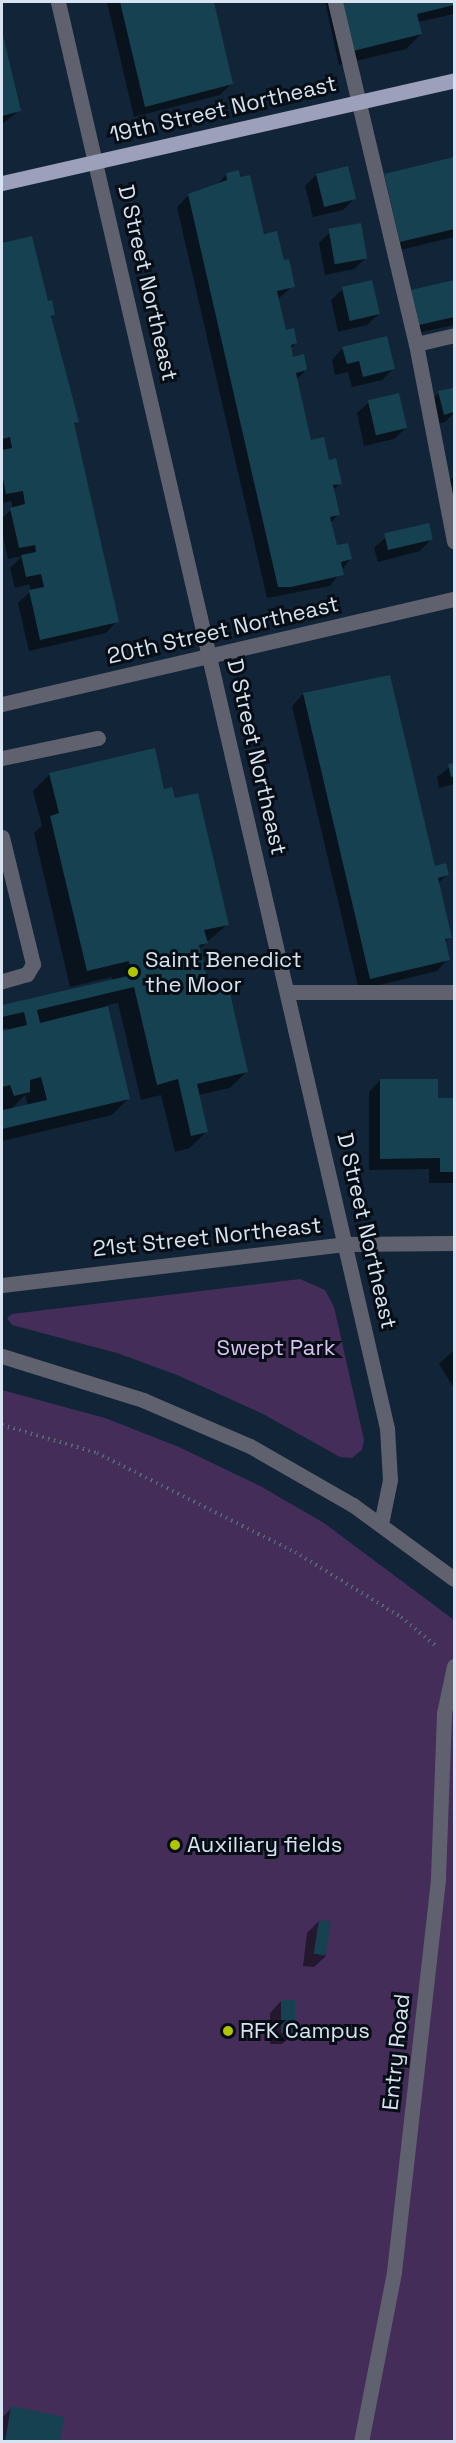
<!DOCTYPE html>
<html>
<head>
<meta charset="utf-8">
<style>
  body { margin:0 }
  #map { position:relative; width:456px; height:2443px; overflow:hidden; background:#122437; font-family:"Space Grotesk",sans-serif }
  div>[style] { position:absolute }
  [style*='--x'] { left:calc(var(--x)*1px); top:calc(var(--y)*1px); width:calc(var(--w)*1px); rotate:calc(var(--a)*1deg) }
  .green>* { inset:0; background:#442d59 }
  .shadow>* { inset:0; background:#0007 }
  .building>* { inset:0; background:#164150; transform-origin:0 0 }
  .path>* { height:4px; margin-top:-2px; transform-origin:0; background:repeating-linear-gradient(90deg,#566677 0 1.5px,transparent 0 6px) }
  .minor>* { height:15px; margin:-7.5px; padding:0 7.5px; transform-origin:7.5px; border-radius:7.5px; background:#60616e }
  .major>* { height:15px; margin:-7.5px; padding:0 7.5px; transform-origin:7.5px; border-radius:7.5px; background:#9da0ba }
  .dots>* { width:16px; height:16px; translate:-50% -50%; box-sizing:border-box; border:3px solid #060d15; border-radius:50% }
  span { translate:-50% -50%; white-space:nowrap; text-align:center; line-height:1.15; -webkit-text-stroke:6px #060d15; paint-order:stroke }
  .street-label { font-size:22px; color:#d7e3f0 }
  .poi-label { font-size:22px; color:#d7e3f0 }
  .left { translate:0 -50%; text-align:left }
  .park-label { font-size:22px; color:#dac2f3 }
  .frame { position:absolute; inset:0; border:3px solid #d7e3f0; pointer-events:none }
</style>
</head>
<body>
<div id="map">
  <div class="green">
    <div style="clip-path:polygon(300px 1279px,325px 1290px,334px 1307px,364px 1440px,362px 1450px,352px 1458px,340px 1457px,263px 1414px,177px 1375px,117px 1353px,12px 1325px,7px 1318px,12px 1314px)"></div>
    <div style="clip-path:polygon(2px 1390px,105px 1418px,179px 1447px,262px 1487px,324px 1523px,454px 1620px,454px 2441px,2px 2442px)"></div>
  </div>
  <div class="shadow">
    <div style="clip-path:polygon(107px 2px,212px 2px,231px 84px,220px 95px,134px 117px)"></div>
    <div style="clip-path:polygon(325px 2px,454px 2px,454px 14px,418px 22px,421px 34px,406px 49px,339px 65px)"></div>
    <div style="clip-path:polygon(2px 33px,19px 111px,2px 124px)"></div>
    <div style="clip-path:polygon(454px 159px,454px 237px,388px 253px,373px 187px,385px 175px)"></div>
    <div style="clip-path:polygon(227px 174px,283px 262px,293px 286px,278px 299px,285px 332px,296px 343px,290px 349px,292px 359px,306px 370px,296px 380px,310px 442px,340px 483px,333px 490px,338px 515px,330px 523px,336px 547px,350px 559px,330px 586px,267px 598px,177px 207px,189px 195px,215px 186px)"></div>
    <div style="clip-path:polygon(317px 174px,355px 198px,343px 210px,313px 217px,305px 186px)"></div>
    <div style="clip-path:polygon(330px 232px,366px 258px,354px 269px,325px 275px,319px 243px)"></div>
    <div style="clip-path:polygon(31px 238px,46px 303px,54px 315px,50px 318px,77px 422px,73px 426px,117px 621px,106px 633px,29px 651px,18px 603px,31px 591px,29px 584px,15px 588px,10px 568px,22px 556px,8px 559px,2px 531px,2px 518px,13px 508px,11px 501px,2px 503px,2px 245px)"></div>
    <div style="clip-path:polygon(454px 282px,454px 325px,408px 335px,400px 303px,412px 291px)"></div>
    <div style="clip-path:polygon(343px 289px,379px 314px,367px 325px,338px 332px,331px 300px)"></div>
    <div style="clip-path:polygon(343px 348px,393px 369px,382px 380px,352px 387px,348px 372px,335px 375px,332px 360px)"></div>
    <div style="clip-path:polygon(452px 389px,454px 413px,445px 422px,433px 425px,427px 404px,439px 393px)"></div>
    <div style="clip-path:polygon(369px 402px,406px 428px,394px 439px,364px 446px,357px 413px)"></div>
    <div style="clip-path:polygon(454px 476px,454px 539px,449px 481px)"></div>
    <div style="clip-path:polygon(386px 537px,431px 539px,420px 551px,378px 562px,374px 548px)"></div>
    <div style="clip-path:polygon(303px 694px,434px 867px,447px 874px,438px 884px,450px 937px,444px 943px,448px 959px,437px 971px,359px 990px,292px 706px)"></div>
    <div style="clip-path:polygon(454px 764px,454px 784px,439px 788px,437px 777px)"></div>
    <div style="clip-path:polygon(evenodd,50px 774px,163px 791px,228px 924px,199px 949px,208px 986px,247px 1071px,230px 1088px,198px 1095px,206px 1132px,190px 1148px,175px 1152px,161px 1095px,141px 1100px,118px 1003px,107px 1005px,128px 1099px,112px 1115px,2px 1141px,2px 1033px,9px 1031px,8px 1028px,2px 1029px,2px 1007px,113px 981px,112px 977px,70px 987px,34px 833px,42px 826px,33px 791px,50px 774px,25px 1095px,28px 1106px,10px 1110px,25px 1095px)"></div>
    <div style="clip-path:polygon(380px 1080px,437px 1100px,454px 1100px,454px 1183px,429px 1183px,429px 1169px,369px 1170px,369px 1092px)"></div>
    <div style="clip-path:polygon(454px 1350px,454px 1388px,439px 1364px)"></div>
    <div style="clip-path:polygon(319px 1921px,326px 1956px,314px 1967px,303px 1966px,307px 1933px)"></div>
    <div style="clip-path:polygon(281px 2001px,294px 2033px,282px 2044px,270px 2044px,270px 2013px)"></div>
    <div style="clip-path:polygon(11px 2408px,59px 2442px,2px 2442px,2px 2418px)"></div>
  </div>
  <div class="building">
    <div style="clip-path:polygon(120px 2px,214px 2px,233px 84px,145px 107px)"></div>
    <div style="clip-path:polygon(342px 2px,454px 2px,454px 5px,417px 14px,422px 34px,353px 51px)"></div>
    <div style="clip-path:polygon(2px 31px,21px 111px,2px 116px)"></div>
    <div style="clip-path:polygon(454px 157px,454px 229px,400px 242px,384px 174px)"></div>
    <div style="left:348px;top:166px;width:34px;height:33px;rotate:76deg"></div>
    <div style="clip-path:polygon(239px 170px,240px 177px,250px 175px,264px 234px,277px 231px,284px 260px,289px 259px,295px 287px,277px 291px,286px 330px,294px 328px,297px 343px,291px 345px,293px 357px,304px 354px,307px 370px,296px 373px,311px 440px,324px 437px,329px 460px,336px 458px,342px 484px,333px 485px,340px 515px,330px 517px,337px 545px,348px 543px,352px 559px,341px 562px,344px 575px,291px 587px,278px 587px,188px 194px,227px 180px,226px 173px)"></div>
    <div style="left:361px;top:223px;width:36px;height:33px;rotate:80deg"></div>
    <div style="clip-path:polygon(32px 236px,48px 301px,52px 300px,55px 315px,51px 316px,79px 422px,74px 423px,119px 622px,40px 640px,29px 590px,44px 587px,41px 574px,26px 577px,21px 555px,36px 552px,35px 545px,19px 548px,10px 508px,25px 504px,23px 491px,6px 494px,2px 474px,2px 450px,12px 448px,10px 437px,2px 439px,2px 243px)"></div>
    <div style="left:372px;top:280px;width:35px;height:31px;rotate:77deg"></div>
    <div style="clip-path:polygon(454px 280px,454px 317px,419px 325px,411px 290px)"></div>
    <div style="clip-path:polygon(387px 336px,395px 369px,363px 377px,359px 361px,347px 364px,342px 347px)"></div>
    <div style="clip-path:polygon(453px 388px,454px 412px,444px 415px,438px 391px)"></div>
    <div style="left:399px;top:393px;width:36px;height:32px;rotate:77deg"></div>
    <div style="left:429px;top:523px;width:17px;height:46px;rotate:77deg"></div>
    <div style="clip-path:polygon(390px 675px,435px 866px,446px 863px,449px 875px,438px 878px,452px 938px,445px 939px,450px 960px,370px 979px,303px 693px)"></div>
    <div style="clip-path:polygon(155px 748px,164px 789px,172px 787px,175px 798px,198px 793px,229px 925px,204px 930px,208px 943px,199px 945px,209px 984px,227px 980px,248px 1072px,197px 1084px,208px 1132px,191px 1136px,178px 1079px,157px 1085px,134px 987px,37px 1010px,40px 1023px,108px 1006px,130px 1099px,2px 1129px,2px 1106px,3px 1110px,47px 1100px,41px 1077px,30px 1080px,30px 1092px,14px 1096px,10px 1085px,2px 1087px,2px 1031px,27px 1025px,24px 1012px,2px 1017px,2px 1005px,132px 975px,129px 961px,87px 971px,50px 816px,59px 813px,49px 773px)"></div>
    <div style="clip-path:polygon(454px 763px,454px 776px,451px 777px,448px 764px)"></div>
    <div style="clip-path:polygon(380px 1079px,438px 1079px,438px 1098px,454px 1098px,454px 1172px,440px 1172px,440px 1158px,380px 1159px)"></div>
    <div style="left:319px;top:1920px;width:12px;height:34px;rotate:9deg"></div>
    <div style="left:281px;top:2000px;width:14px;height:33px"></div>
    <div style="clip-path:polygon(11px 2406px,64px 2417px,60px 2442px,5px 2442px)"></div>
  </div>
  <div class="path">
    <div style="--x:2;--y:1425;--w:99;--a:16.4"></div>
    <div style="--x:97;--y:1453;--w:221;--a:26.6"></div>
    <div style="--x:295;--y:1552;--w:124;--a:31.5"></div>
    <div style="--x:401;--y:1617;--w:45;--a:39.6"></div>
  </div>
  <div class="minor">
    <div style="--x:58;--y:2;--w:1463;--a:77.01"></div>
    <div style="--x:387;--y:1428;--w:52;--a:86.7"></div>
    <div style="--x:390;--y:1480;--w:45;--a:101.6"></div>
    <div style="--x:335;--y:2;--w:351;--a:76.7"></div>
    <div style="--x:416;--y:344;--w:201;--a:79.1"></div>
    <div style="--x:416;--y:344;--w:39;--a:-13"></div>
    <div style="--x:2;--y:704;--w:464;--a:-13.1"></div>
    <div style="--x:2;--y:758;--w:98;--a:-11.8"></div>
    <div style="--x:2;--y:837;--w:131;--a:76.3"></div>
    <div style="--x:33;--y:964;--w:12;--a:121"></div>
    <div style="--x:27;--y:974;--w:26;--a:164"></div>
    <div style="--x:289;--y:992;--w:165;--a:0"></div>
    <div style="--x:2;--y:1285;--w:347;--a:-6.8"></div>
    <div style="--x:347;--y:1244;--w:107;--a:-0.5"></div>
    <div style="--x:2;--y:1356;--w:148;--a:17.3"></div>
    <div style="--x:143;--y:1400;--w:116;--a:23.3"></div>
    <div style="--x:250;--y:1446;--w:119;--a:29.8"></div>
    <div style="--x:353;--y:1505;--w:125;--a:36.2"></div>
    <div style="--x:361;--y:2442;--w:173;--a:-79"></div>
    <div style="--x:394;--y:2272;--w:396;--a:-83.6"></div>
    <div style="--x:438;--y:1878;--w:165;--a:-87.9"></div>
    <div style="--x:444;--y:1713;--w:48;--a:-78"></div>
  </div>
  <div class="major">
    <div style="--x:2;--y:183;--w:464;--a:-12.8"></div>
  </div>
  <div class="dots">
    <div style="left:133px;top:972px;background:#b0c500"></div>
    <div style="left:175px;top:1845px;background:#b0c500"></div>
    <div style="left:228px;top:2031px;background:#b0c500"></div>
  </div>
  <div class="street-label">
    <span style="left:223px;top:109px;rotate:-13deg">19th Street Northeast</span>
    <span style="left:148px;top:283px;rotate:77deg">D Street Northeast</span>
    <span style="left:223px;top:630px;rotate:-13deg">20th Street Northeast</span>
    <span style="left:257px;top:757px;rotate:77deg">D Street Northeast</span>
    <span style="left:367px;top:1231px;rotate:77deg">D Street Northeast</span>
    <span style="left:207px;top:1237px;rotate:-6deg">21st Street Northeast</span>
    <span style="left:396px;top:2052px;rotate:-84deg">Entry Road</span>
  </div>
  <div class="poi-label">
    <span class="left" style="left:145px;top:972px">Saint Benedict<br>the Moor</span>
    <span class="left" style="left:187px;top:1845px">Auxiliary fields</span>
    <span class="left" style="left:240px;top:2031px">RFK Campus</span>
  </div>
  <div class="park-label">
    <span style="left:276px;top:1348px">Swept Park</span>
  </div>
  <div class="frame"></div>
</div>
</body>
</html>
